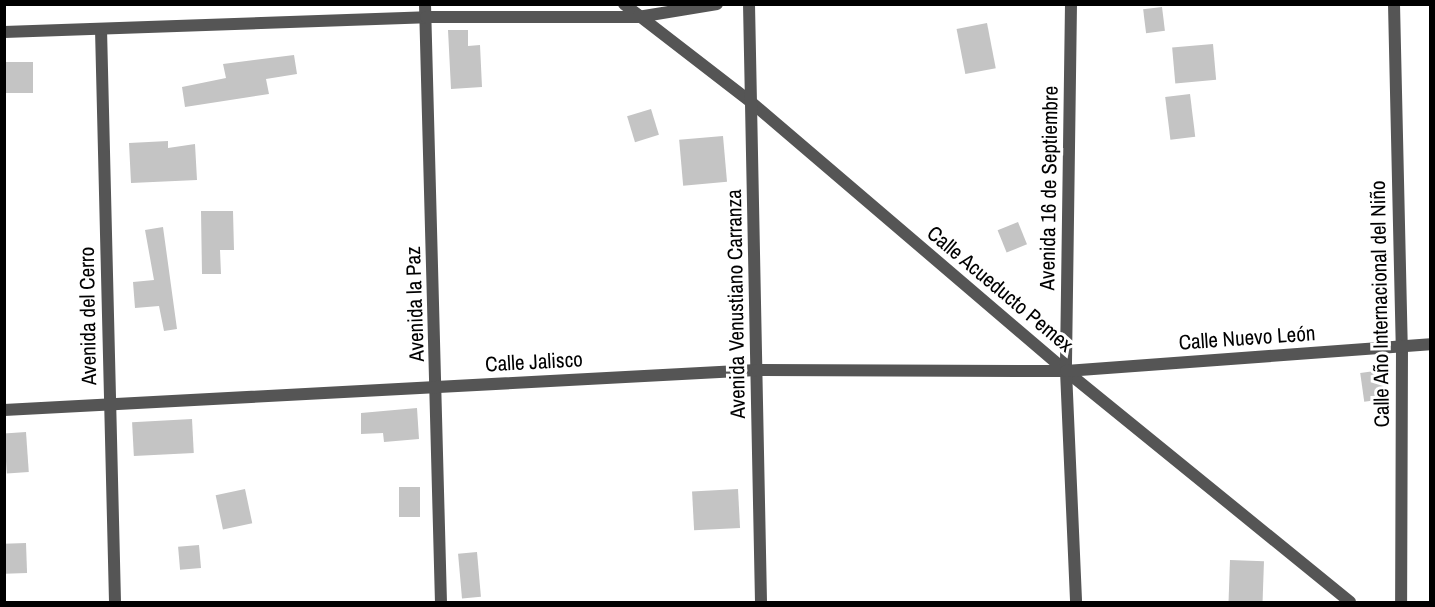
<!DOCTYPE html>
<html>
<head>
<meta charset="utf-8">
<style>
  body { margin:0 }
  #map { position:relative; width:1435px; height:607px; overflow:hidden; background:#fff; font-family:"Archivo Narrow",sans-serif }
  div>[style] { position:absolute }
  [style*='--x'] { left:calc(var(--x)*1px); top:calc(var(--y)*1px); width:calc(var(--w)*1px); rotate:calc(var(--a)*1deg) }
  .building>* { inset:0; background:#c4c4c4; transform-origin:0 0 }
  .street>* { height:12px; margin:-6px; padding:0 6px; transform-origin:6px; border-radius:6px; background:#555 }
  span { translate:-50% -50%; white-space:nowrap; text-align:center; line-height:1.15; -webkit-text-stroke:6px #fff; paint-order:stroke }
  .street-label { font-size:21px; color:#000 }
  .frame { position:absolute; inset:0; border:6px solid #000; pointer-events:none }
</style>
</head>
<body>
<div id="map">
  <div class="building">
    <div style="left:1162px;top:7px;width:24px;height:19px;rotate:83deg"></div>
    <div style="left:987px;top:23px;width:46px;height:31px;rotate:79deg"></div>
    <div style="clip-path:polygon(448px 30px,468px 30px,468px 46px,480px 45px,482px 87px,451px 89px)"></div>
    <div style="left:1213px;top:44px;width:36px;height:41px;rotate:85deg"></div>
    <div style="clip-path:polygon(294px 55px,297px 74px,266px 79px,269px 94px,185px 107px,182px 87px,226px 78px,223px 64px)"></div>
    <div style="left:33px;top:62px;width:31px;height:29px;rotate:90deg"></div>
    <div style="left:1190px;top:94px;width:43px;height:25px;rotate:83deg"></div>
    <div style="left:651px;top:109px;width:27px;height:25px;rotate:73deg"></div>
    <div style="left:723px;top:136px;width:46px;height:44px;rotate:85deg"></div>
    <div style="clip-path:polygon(168px 141px,168px 148px,195px 144px,197px 180px,131px 183px,129px 143px)"></div>
    <div style="clip-path:polygon(201px 211px,233px 211px,234px 250px,220px 250px,221px 274px,202px 274px)"></div>
    <div style="left:1018px;top:222px;width:24px;height:22px;rotate:68deg"></div>
    <div style="clip-path:polygon(163px 227px,177px 329px,164px 331px,159px 306px,135px 308px,133px 282px,154px 280px,145px 230px)"></div>
    <div style="left:1382px;top:370px;width:29px;height:22px;rotate:82deg"></div>
    <div style="clip-path:polygon(417px 408px,419px 439px,384px 442px,383px 433px,361px 434px,361px 413px)"></div>
    <div style="left:192px;top:419px;width:34px;height:60px;rotate:87deg"></div>
    <div style="left:26px;top:432px;width:40px;height:22px;rotate:86deg"></div>
    <div style="left:420px;top:487px;width:30px;height:21px;rotate:90deg"></div>
    <div style="left:245px;top:489px;width:35px;height:30px;rotate:78deg"></div>
    <div style="left:738px;top:489px;width:39px;height:46px;rotate:87deg"></div>
    <div style="left:26px;top:543px;width:30px;height:22px;rotate:88deg"></div>
    <div style="left:199px;top:545px;width:23px;height:21px;rotate:85deg"></div>
    <div style="left:477px;top:552px;width:45px;height:19px;rotate:85deg"></div>
    <div style="left:1230px;top:560px;width:34px;height:43px;rotate:2deg"></div>
  </div>
  <div class="street">
    <div style="--x:425;--y:4;--w:598;--a:88.47"></div>
    <div style="--x:624;--y:4;--w:160;--a:37.7"></div>
    <div style="--x:751;--y:102;--w:414;--a:40.5"></div>
    <div style="--x:1066;--y:371;--w:366;--a:39.1"></div>
    <div style="--x:749;--y:4;--w:598;--a:88.85"></div>
    <div style="--x:1071;--y:4;--w:367;--a:90.8"></div>
    <div style="--x:1066;--y:371;--w:231;--a:87.5"></div>
    <div style="--x:1394;--y:4;--w:341;--a:88.7"></div>
    <div style="--x:1402;--y:345;--w:257;--a:90.2"></div>
    <div style="--x:101;--y:29;--w:573;--a:88.6"></div>
    <div style="--x:4;--y:32;--w:422;--a:-2"></div>
    <div style="--x:426;--y:17;--w:212;--a:0"></div>
    <div style="--x:638;--y:17;--w:80;--a:-9.3"></div>
    <div style="--x:4;--y:410;--w:754;--a:-3.04"></div>
    <div style="--x:757;--y:370;--w:309;--a:0.2"></div>
    <div style="--x:1066;--y:371;--w:365;--a:-4.2"></div>
  </div>
  <div class="street-label">
    <span style="left:1049px;top:188px;rotate:-89deg">Avenida 16 de Septiembre</span>
    <span style="left:1000px;top:289px;rotate:40deg">Calle Acueducto Pemex</span>
    <span style="left:415px;top:304px;rotate:-92deg">Avenida la Paz</span>
    <span style="left:736px;top:304px;rotate:-91deg">Avenida Venustiano Carranza</span>
    <span style="left:1380px;top:304px;rotate:-91deg">Calle Año Internacional del Niño</span>
    <span style="left:88px;top:316px;rotate:-91deg">Avenida del Cerro</span>
    <span style="left:1247px;top:338px;rotate:-4deg">Calle Nuevo León</span>
    <span style="left:534px;top:362px;rotate:-3deg">Calle Jalisco</span>
  </div>
  <div class="frame"></div>
</div>
</body>
</html>
